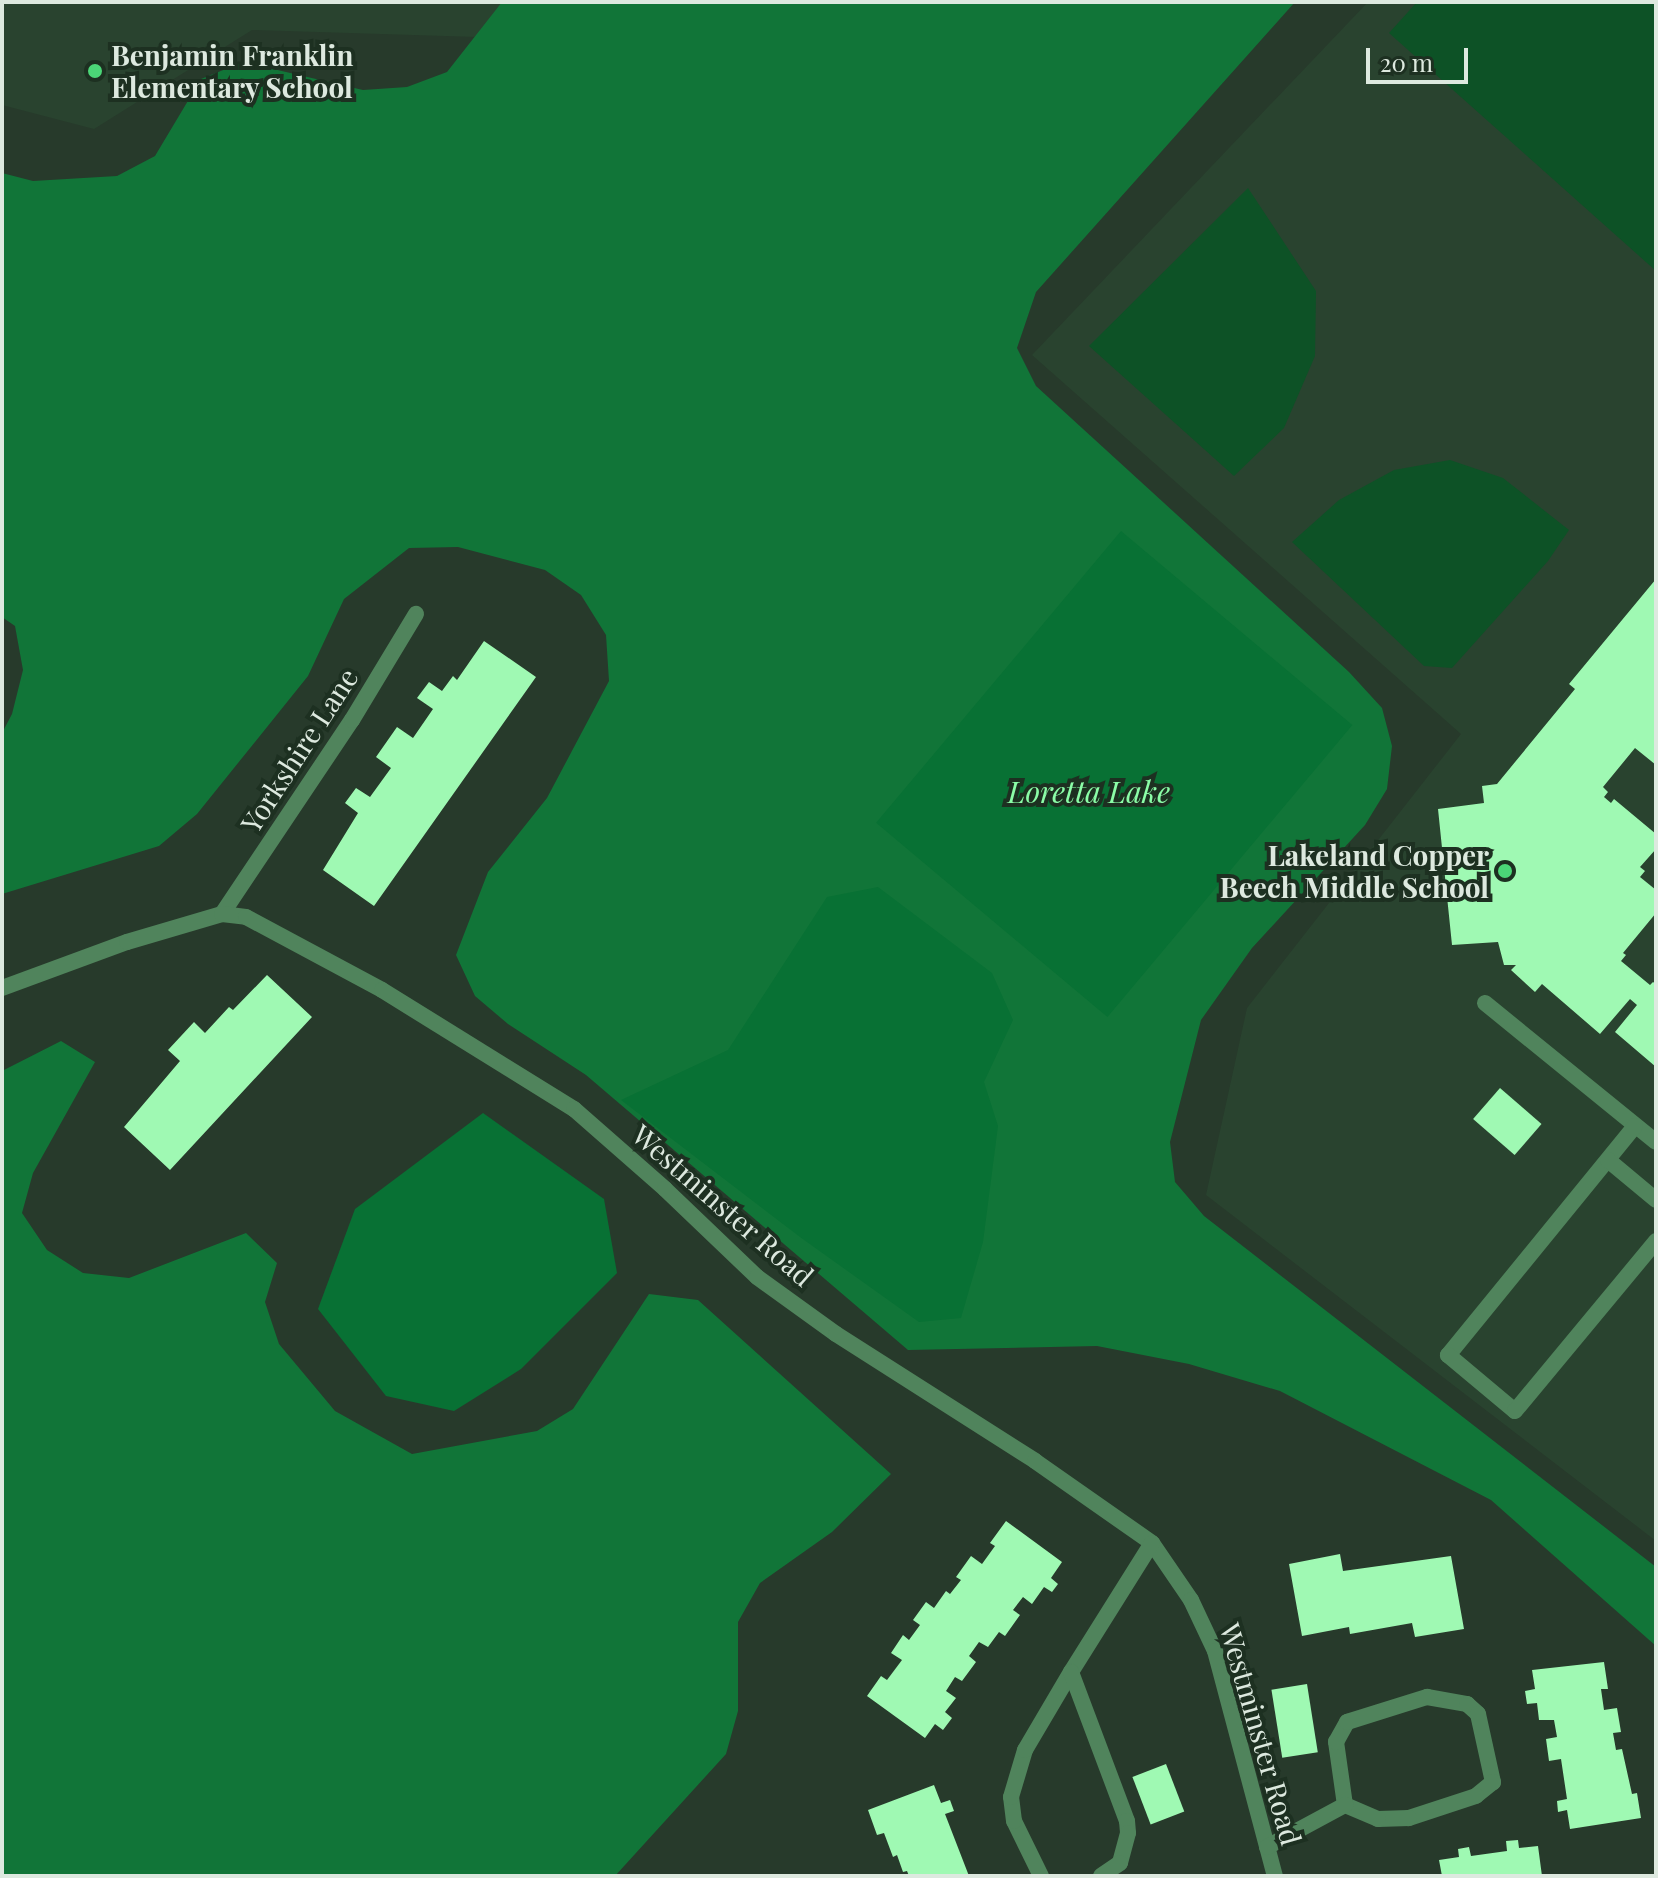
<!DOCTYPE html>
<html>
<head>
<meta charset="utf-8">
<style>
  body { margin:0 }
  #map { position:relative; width:1658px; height:1878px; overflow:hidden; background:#273a2b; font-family:"Playfair Display",serif }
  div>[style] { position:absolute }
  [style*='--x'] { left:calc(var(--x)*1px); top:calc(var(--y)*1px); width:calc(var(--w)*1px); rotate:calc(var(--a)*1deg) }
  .built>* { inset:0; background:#29432f }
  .green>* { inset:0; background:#0d5226 }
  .forest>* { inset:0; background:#117538 }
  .water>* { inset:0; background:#087134; transform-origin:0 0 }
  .building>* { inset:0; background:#9ff9b3; transform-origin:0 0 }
  .service>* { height:16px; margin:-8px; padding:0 8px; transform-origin:8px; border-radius:8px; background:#50845c }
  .minor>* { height:16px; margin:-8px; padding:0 8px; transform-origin:8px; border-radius:8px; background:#50845c }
  .dots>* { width:22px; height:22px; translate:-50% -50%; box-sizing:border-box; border:4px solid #1d3021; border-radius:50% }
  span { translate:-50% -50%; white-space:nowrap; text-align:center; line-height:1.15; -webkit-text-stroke:8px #1d3021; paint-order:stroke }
  .poi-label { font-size:28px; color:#dde9df; font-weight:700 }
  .left { translate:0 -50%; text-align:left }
  .right { translate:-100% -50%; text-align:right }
  .street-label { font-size:28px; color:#dde9df }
  .water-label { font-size:30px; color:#8bfda7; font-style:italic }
  .frame { position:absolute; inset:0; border:4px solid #dde9df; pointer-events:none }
  .scale { position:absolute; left:1366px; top:48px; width:102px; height:36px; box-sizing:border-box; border:4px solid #dde9df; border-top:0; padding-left:10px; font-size:24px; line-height:28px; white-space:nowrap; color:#dde9df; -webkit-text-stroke:6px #1d3021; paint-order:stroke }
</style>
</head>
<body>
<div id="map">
  <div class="built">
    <div style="clip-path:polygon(2px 2px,516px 2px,477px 37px,252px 30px,94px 129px,2px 105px)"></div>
    <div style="clip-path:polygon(1368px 2px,1656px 2px,1656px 1541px,1206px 1195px,1247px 1008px,1461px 734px,1032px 355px)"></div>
  </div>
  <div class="green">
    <div style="clip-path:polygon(1417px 2px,1656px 2px,1656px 271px,1389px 33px)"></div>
    <div style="clip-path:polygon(1248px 188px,1316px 291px,1315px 356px,1284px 428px,1234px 476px,1089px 346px)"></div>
    <div style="clip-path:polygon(1450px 460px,1503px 478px,1569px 530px,1548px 561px,1452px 668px,1424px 666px,1292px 542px,1339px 500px,1394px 470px)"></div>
  </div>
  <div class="forest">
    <div style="clip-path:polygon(502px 2px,1295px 2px,1036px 292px,1017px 348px,1036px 386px,1349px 672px,1382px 708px,1392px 746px,1387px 789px,1365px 825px,1252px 948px,1201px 1020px,1170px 1142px,1175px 1182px,1204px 1216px,1656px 1567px,1656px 1646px,1491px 1500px,1280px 1391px,1189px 1364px,1097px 1346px,908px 1350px,586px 1075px,508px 1024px,475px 996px,456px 955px,488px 872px,547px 798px,609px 681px,606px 635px,581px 595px,545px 570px,458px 547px,409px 548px,344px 599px,308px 676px,197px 814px,159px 846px,2px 894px,2px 733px,12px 714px,23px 670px,15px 626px,2px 617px,2px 173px,33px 181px,117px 176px,155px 156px,201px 79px,243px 62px,363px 90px,407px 87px,447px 72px)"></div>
    <div style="clip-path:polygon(61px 1041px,95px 1062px,33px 1173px,22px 1213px,47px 1250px,83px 1273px,129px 1278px,246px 1233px,277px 1263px,265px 1302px,279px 1344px,335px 1411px,412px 1454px,537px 1431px,573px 1409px,649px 1294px,698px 1300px,891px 1474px,832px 1532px,760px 1583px,738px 1622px,738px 1711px,726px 1754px,615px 1876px,2px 1876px,2px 1071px)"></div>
  </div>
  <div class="water">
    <div style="left:1121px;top:531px;width:302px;height:381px;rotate:40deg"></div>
    <div style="clip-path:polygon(878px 887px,992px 973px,1013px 1020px,984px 1082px,998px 1126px,983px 1242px,961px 1318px,919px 1322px,800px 1237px,621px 1100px,728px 1050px,827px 897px)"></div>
    <div style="clip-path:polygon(483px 1113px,604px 1199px,617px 1273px,521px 1369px,454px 1411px,386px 1396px,318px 1309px,355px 1209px)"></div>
  </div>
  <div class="building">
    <div style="clip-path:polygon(1656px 579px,1656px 765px,1635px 748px,1603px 787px,1608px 792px,1604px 797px,1611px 803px,1614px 799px,1656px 834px,1656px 849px,1640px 867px,1645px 871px,1640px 877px,1656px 890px,1656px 913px,1623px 953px,1626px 955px,1621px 961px,1650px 985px,1653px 982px,1656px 984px,1656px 1067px,1615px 1032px,1637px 1005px,1630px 999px,1600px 1034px,1542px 984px,1535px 992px,1511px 970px,1516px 965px,1504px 965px,1498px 942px,1452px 945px,1438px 809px,1484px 803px,1482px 786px,1497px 784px,1575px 689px,1569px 684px)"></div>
    <div style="clip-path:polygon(484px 641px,536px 677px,374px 906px,323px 870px,358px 813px,345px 803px,356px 788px,370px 797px,391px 768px,376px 757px,397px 727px,413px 738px,433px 709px,417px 698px,429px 682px,442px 691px,453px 676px,457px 680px)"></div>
    <div style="clip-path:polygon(267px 975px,312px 1017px,170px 1170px,124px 1127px,180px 1061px,168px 1050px,194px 1022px,205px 1033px,229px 1007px,233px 1010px)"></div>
    <div style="left:1500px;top:1088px;width:55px;height:41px;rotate:41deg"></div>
    <div style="clip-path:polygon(1006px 1521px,1062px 1562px,1051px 1578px,1058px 1584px,1052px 1592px,1044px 1587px,1032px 1604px,1023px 1597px,1013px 1610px,1020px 1615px,1005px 1636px,999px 1632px,988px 1647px,979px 1642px,969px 1656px,976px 1662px,962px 1681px,955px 1677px,946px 1691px,956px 1698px,945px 1712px,952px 1718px,943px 1730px,935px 1724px,925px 1738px,867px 1696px,881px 1676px,887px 1680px,902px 1660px,891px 1653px,903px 1635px,909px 1640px,920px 1625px,913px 1620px,926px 1602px,934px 1608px,946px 1591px,950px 1594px,961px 1580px,956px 1577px,971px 1556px,982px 1564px,995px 1546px,990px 1543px)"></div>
    <div style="clip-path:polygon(1340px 1554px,1343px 1571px,1451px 1556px,1464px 1629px,1415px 1637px,1412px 1623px,1350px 1634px,1349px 1627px,1302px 1636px,1289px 1564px)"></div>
    <div style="clip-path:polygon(1604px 1662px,1608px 1689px,1601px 1689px,1604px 1710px,1617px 1708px,1621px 1732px,1613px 1733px,1616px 1750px,1622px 1749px,1632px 1794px,1637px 1793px,1641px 1818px,1570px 1829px,1567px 1810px,1558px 1812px,1557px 1801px,1567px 1799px,1561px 1759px,1549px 1761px,1546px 1739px,1557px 1737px,1554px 1720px,1539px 1720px,1537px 1703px,1527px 1704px,1525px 1691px,1535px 1689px,1532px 1670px)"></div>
    <div style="left:1307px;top:1684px;width:69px;height:36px;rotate:81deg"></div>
    <div style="left:1166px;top:1764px;width:51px;height:36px;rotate:69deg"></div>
    <div style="clip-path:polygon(934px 1785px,941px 1803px,950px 1800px,954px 1811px,945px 1814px,969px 1876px,909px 1876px,907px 1871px,903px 1872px,897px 1855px,893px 1857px,884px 1833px,877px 1835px,868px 1810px)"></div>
    <div style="clip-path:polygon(1518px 1840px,1519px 1848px,1538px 1846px,1542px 1876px,1442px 1876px,1439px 1860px,1459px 1857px,1458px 1849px,1469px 1847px,1471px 1856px,1507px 1851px,1506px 1841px)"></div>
  </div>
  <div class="service">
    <div style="--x:1485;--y:1003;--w:220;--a:39.1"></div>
    <div style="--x:1635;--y:1126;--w:296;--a:129.2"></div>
    <div style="--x:1448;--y:1355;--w:87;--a:39.9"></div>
    <div style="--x:1515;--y:1411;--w:221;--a:-50.3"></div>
    <div style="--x:1608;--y:1160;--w:62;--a:39.8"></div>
  </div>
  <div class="minor">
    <div style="--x:222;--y:914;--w:234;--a:-56.2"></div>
    <div style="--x:352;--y:720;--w:124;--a:-58.9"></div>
    <div style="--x:2;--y:988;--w:133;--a:-20.2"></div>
    <div style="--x:127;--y:942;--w:99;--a:-16.4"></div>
    <div style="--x:222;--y:914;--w:24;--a:7"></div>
    <div style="--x:246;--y:917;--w:154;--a:28.2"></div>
    <div style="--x:382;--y:990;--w:226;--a:31.8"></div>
    <div style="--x:574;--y:1109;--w:121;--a:41.3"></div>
    <div style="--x:665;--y:1189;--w:127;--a:43.7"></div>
    <div style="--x:757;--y:1277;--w:97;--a:35.8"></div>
    <div style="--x:836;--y:1334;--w:236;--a:32.5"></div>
    <div style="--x:1035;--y:1461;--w:143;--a:35"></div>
    <div style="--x:1152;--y:1543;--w:69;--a:55.6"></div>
    <div style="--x:1191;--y:1600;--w:56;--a:64.8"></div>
    <div style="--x:1215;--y:1651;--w:233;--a:75.1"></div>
    <div style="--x:1071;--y:1672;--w:152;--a:-57.9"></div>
    <div style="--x:1427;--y:1697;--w:41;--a:9.9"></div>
    <div style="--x:1467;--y:1704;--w:15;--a:42"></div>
    <div style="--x:1478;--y:1714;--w:70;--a:77.6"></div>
    <div style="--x:1493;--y:1782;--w:22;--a:141"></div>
    <div style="--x:1476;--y:1796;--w:71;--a:161.8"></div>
    <div style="--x:1409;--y:1818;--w:31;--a:178"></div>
    <div style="--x:1378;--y:1819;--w:36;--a:-157"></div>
    <div style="--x:1345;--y:1805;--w:64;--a:-98.1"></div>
    <div style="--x:1336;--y:1742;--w:23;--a:-61"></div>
    <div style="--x:1347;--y:1722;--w:84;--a:-17.4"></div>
    <div style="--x:1267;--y:1847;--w:89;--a:-28.3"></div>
    <div style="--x:1041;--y:1876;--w:61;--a:-116.1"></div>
    <div style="--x:1014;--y:1821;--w:24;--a:-97"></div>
    <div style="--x:1011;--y:1797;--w:49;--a:-73.4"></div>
    <div style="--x:1025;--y:1750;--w:91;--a:-59.5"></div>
    <div style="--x:1071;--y:1672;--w:159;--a:69.4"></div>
    <div style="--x:1127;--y:1821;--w:12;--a:85"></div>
    <div style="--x:1128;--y:1833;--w:31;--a:105"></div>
    <div style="--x:1120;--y:1863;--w:23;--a:146"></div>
  </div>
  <div class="dots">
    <div style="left:95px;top:71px;background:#4bd677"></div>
    <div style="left:1505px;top:871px;background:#4bd677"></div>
  </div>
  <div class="poi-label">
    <span class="left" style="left:111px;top:71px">Benjamin Franklin<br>Elementary School</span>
    <span class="right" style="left:1489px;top:871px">Lakeland Copper<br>Beech Middle School</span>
  </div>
  <div class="street-label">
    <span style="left:299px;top:750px;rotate:-57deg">Yorkshire Lane</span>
    <span style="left:723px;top:1205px;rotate:41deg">Westminster Road</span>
    <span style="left:1261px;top:1734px;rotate:74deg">Westminster Road</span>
  </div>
  <div class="water-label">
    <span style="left:1089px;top:791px">Loretta Lake</span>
  </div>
  <div class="frame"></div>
  <div class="scale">20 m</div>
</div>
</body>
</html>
